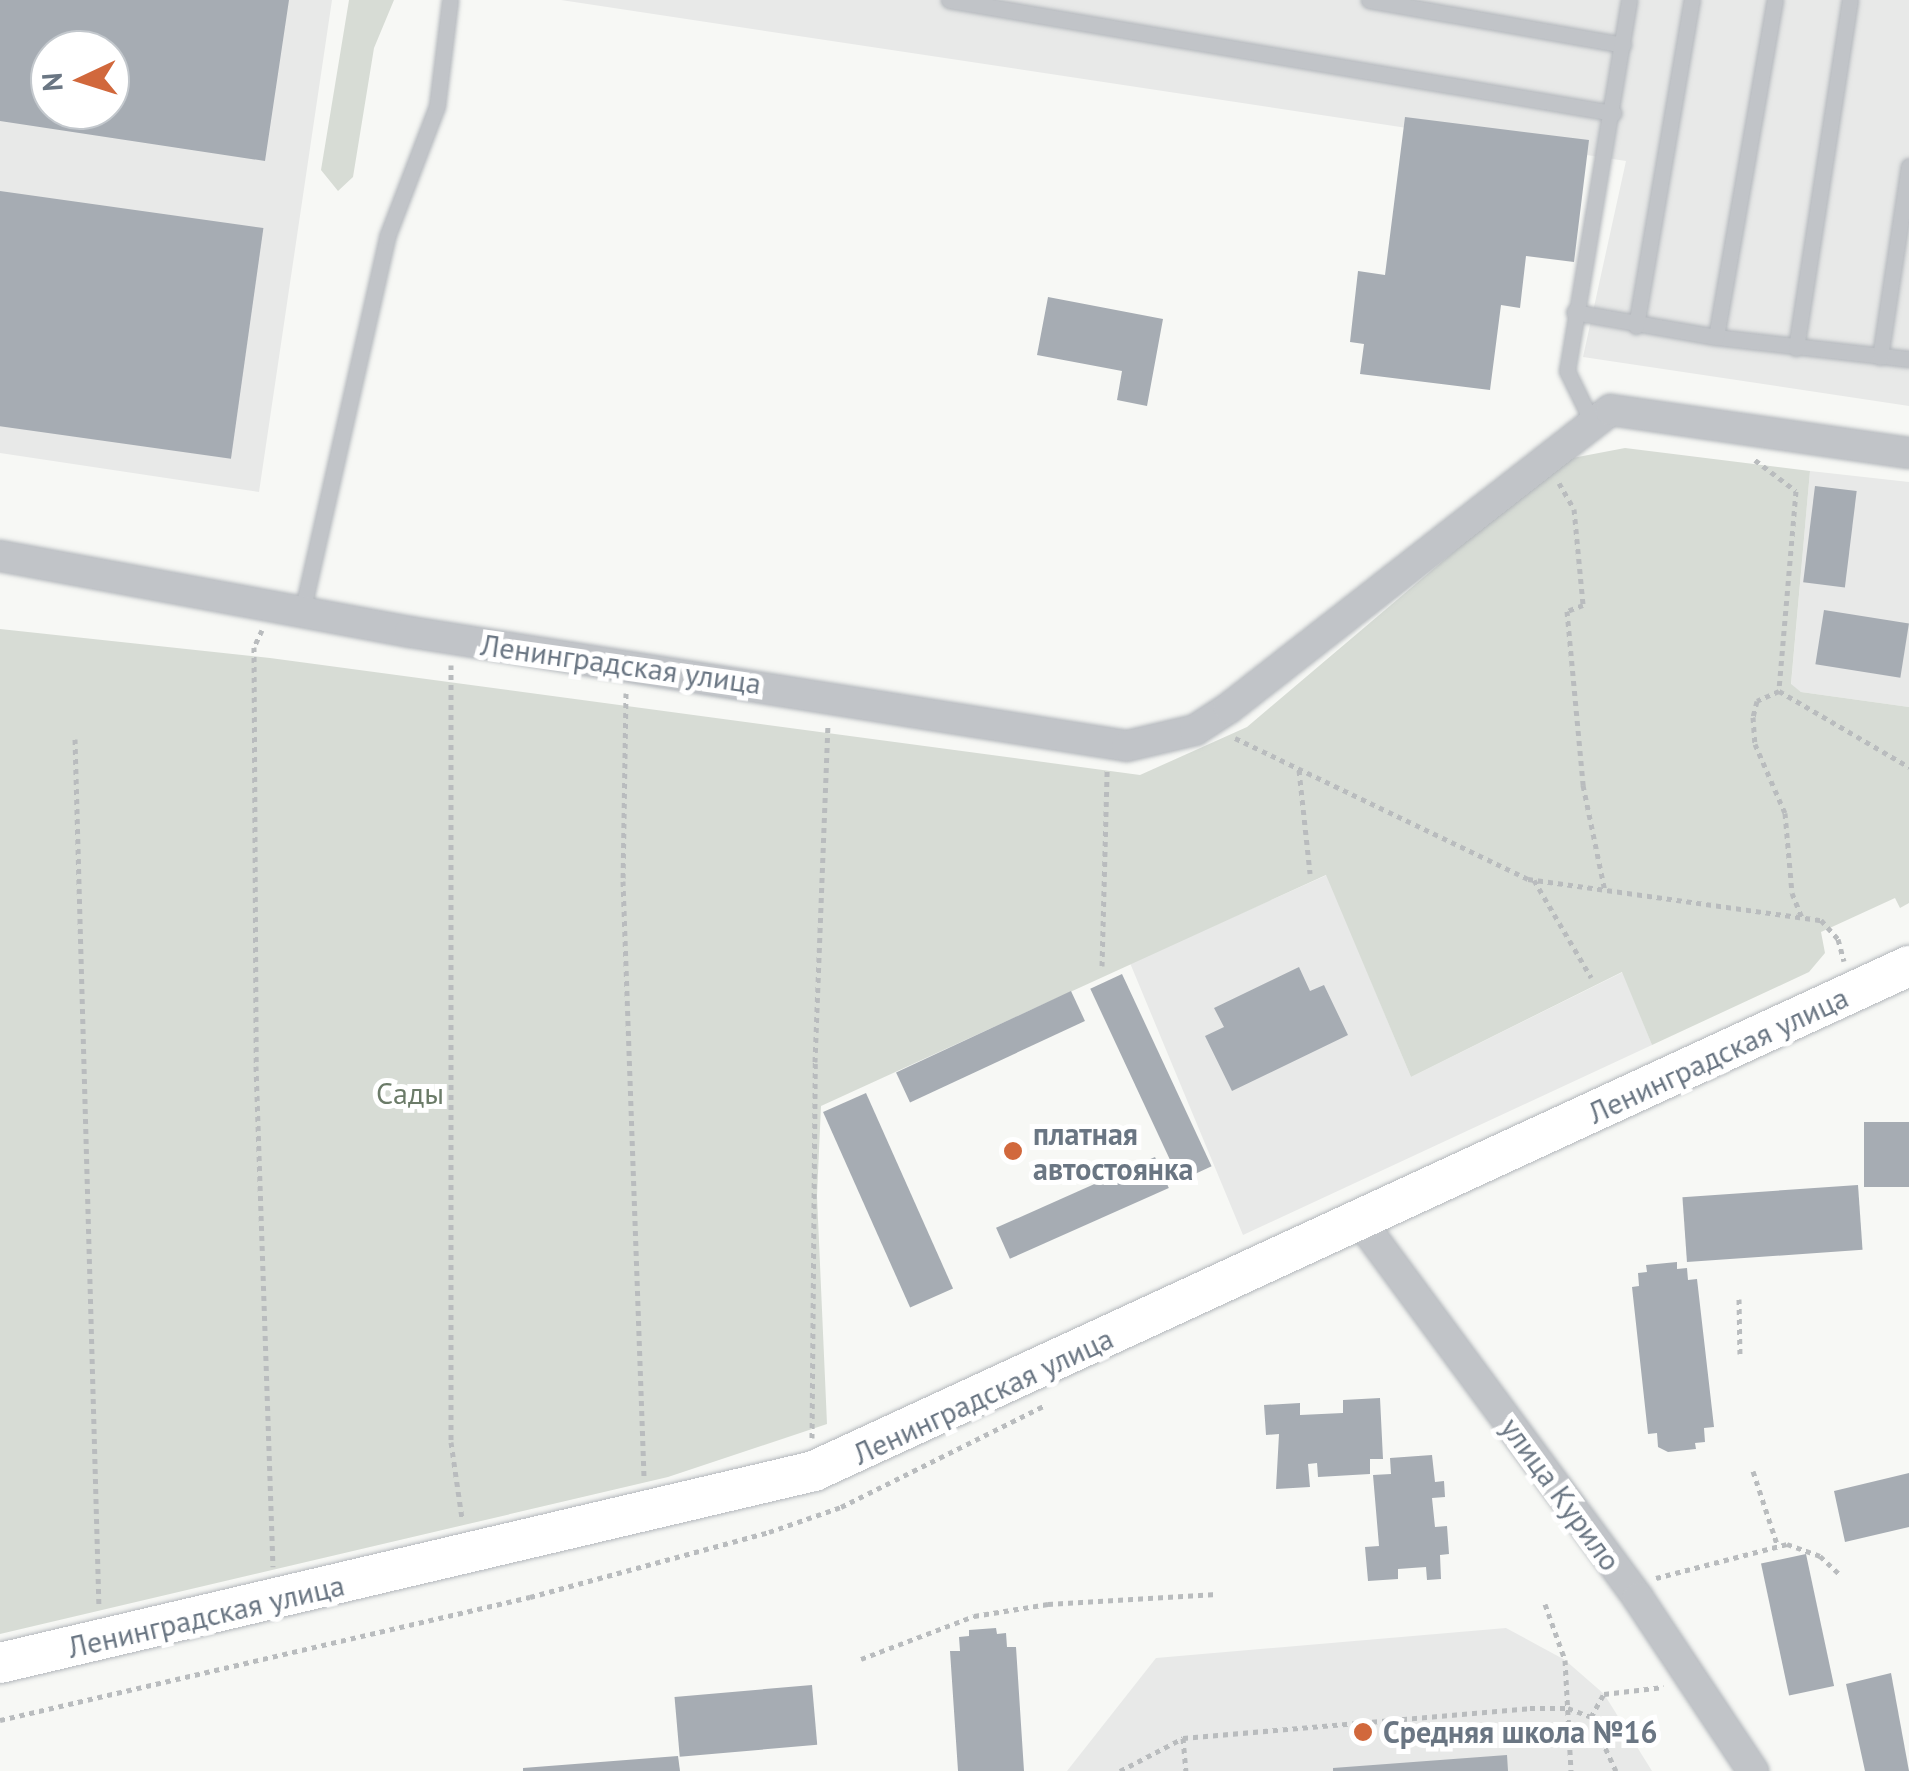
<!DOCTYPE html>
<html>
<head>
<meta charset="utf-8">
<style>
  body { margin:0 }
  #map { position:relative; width:1909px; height:1771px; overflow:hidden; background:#f7f8f5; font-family:"PT Sans",sans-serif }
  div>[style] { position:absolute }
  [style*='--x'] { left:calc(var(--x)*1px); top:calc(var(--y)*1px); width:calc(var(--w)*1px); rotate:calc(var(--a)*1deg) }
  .built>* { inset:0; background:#e8e9e8 }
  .green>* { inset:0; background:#d7dcd5 }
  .building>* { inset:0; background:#a6acb3; transform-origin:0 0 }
  .path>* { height:5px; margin-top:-2.5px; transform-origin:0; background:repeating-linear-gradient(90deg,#b9bcbe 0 5px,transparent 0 10px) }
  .roads { filter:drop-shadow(0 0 2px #b2b6bb) drop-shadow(0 0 2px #b2b6bb) }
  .lane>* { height:15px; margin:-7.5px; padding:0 7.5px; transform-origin:7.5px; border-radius:7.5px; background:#c1c4c8 }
  .street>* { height:30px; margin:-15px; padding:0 15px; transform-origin:15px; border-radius:15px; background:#c1c4c8 }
  .secondary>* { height:40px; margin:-20px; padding:0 20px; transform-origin:20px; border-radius:20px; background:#fff }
  .dots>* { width:28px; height:28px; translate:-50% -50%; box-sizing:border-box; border:5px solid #fff; border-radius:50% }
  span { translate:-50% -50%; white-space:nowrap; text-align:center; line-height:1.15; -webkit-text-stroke:10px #fff; paint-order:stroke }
  .street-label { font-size:30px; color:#6a7683 }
  .park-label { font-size:30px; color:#6b7b68 }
  .poi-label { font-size:30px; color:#6a7683; font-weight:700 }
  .left { translate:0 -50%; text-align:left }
  .north { position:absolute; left:30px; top:30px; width:100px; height:100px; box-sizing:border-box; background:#fff; border:2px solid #c3c8cd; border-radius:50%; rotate:266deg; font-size:28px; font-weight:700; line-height:40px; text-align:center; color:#6a7683 }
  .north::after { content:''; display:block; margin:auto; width:35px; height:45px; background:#d1683c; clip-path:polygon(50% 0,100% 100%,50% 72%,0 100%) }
</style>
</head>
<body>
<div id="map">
  <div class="built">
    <div style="clip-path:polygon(evenodd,0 0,332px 0,259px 492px,0 453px,0 0,50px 50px,110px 50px,110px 110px,50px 110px,50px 50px)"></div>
    <div style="clip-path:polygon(561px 0,1909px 0,1909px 406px,1583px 357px,1626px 161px)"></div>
    <div style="clip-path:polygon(1810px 471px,1909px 482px,1909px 707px,1801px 692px,1791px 685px)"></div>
    <div style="clip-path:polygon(1327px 875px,1411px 1077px,1623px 972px,1652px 1045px,1243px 1235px,1130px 963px)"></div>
    <div style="clip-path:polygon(1506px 1628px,1565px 1660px,1604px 1694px,1652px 1771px,1067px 1771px,1156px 1658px)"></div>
  </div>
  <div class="green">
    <div style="clip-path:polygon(349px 0,394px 0,374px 48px,353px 177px,338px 191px,321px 170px)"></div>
    <div style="clip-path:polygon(1625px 448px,1810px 471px,1791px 684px,1801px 692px,1909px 707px,1909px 903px,1900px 908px,1895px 898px,1821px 932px,1825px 953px,1809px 972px,1652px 1045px,1622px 972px,1411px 1077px,1326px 875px,821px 1106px,817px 1196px,827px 1424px,668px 1477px,0 1634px,0 629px,270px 658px,1140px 775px,1247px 727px,1562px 460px)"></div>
  </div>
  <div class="building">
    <div style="clip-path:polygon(evenodd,0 0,289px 0,265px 161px,0 121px,0 0,50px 50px,110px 50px,110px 110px,50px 110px,50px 50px)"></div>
    <div style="clip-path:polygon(1405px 117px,1589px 140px,1574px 262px,1526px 256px,1520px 308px,1501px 305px,1490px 390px,1360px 374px,1364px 344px,1350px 342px,1358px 271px,1385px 275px)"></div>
    <div style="left:0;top:191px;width:266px;height:233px;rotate:8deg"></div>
    <div style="clip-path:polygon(1048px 297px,1163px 319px,1147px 406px,1117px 400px,1122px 371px,1037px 355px)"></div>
    <div style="left:1815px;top:486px;width:42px;height:97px;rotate:7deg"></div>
    <div style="left:1824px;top:610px;width:86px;height:55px;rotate:9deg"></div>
    <div style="clip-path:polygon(1299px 967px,1310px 991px,1324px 985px,1348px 1035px,1232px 1091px,1205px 1036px,1224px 1027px,1214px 1008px)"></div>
    <div style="left:1122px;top:974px;width:212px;height:35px;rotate:65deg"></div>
    <div style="left:1071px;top:991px;width:33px;height:193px;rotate:65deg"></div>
    <div style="left:866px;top:1093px;width:214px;height:47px;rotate:66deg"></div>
    <div style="left:1909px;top:1122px;width:65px;height:45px;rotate:90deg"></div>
    <div style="left:1155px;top:1157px;width:34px;height:174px;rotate:66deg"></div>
    <div style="left:1858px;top:1185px;width:65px;height:176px;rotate:86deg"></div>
    <div style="clip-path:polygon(1677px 1262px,1677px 1269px,1687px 1268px,1688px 1280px,1697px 1279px,1714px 1427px,1704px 1428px,1705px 1442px,1695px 1443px,1696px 1449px,1668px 1452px,1658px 1447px,1657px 1433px,1648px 1434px,1632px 1287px,1639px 1286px,1638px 1273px,1647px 1272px,1646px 1265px)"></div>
    <div style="clip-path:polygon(1380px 1398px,1383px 1459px,1370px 1459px,1370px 1474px,1318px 1477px,1317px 1463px,1308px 1464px,1310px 1487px,1276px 1489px,1279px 1434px,1266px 1435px,1264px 1405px,1300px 1403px,1300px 1415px,1343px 1413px,1343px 1400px)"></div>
    <div style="clip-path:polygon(1432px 1455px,1435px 1482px,1444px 1481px,1445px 1497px,1432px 1498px,1435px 1527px,1447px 1526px,1449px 1554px,1440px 1555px,1441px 1579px,1427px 1580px,1426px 1567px,1398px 1569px,1398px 1579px,1368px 1581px,1365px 1547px,1379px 1546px,1373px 1475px,1391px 1474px,1390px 1458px)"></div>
    <div style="clip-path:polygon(1909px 1473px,1909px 1527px,1845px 1542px,1834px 1491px)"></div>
    <div style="left:1806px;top:1554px;width:135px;height:46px;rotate:78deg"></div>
    <div style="clip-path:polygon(996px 1628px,997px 1634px,1006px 1633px,1007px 1647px,1016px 1647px,1024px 1771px,958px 1771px,950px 1651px,960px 1651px,959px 1637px,969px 1636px,969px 1630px)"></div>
    <div style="clip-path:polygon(1891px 1673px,1909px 1771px,1865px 1771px,1846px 1684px)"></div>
    <div style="left:812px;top:1685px;width:60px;height:138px;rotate:85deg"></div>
    <div style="clip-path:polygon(1507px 1755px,1508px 1771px,1333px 1771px,1333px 1768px)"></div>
    <div style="clip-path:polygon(678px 1756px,680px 1771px,523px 1771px,523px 1768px)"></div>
  </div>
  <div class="path">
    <div style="--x:1755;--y:460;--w:51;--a:37.1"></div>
    <div style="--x:1796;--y:491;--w:201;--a:94.9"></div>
    <div style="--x:1779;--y:691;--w:24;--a:156"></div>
    <div style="--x:1757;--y:701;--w:16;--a:104"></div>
    <div style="--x:1753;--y:717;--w:27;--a:86"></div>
    <div style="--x:1755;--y:744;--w:75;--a:66.5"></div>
    <div style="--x:1785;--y:813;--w:80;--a:85"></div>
    <div style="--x:1792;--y:893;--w:27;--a:68"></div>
    <div style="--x:1559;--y:483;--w:30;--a:60"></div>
    <div style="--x:1574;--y:509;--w:96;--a:84.6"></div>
    <div style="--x:1583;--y:605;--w:17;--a:159"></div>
    <div style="--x:1567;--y:611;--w:175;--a:84.7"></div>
    <div style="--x:1583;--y:785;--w:108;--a:78.3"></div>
    <div style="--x:262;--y:630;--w:19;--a:115"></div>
    <div style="--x:254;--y:647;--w:419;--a:89.7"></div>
    <div style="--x:256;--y:1066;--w:501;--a:88.06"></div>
    <div style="--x:451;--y:665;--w:777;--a:90"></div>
    <div style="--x:451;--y:1442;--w:77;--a:81.8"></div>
    <div style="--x:1779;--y:691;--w:151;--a:30.3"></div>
    <div style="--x:626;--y:693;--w:188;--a:90.9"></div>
    <div style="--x:623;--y:881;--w:596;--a:87.98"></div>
    <div style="--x:1235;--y:738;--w:325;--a:25.7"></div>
    <div style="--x:1528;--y:879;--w:296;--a:8"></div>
    <div style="--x:1821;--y:920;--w:25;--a:48"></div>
    <div style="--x:1838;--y:939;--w:23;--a:75"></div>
    <div style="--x:75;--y:739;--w:868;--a:88.42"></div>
    <div style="--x:1299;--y:770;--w:104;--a:83.9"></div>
    <div style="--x:1534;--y:880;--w:113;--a:59.6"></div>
    <div style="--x:1102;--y:966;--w:197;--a:-88.5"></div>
    <div style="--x:1739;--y:1299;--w:55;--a:89"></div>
    <div style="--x:812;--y:1438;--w:376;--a:-89.5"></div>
    <div style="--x:815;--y:1062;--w:337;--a:-87.8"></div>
    <div style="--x:1753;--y:1471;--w:80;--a:71.8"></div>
    <div style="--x:1656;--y:1578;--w:135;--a:-14.5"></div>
    <div style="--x:1787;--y:1544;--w:35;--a:20"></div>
    <div style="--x:1820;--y:1556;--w:26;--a:43"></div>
    <div style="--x:1545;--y:1604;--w:59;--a:70.3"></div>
    <div style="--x:1565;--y:1660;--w:111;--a:86.9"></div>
    <div style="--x:861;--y:1659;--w:121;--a:-20.8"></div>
    <div style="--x:974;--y:1616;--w:75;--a:-9.2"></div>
    <div style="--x:1048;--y:1604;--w:169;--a:-3.4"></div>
    <div style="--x:0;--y:1720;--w:544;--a:-13.07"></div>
    <div style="--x:530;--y:1597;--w:248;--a:-15.2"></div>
    <div style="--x:769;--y:1532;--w:76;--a:-19.1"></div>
    <div style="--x:841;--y:1507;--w:229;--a:-26.5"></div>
    <div style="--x:1183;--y:1738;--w:33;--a:85"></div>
    <div style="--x:1120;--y:1771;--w:71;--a:-27.6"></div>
    <div style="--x:1183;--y:1738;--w:348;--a:-4.9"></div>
    <div style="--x:1530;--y:1708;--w:38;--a:0"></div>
    <div style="--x:1568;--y:1708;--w:25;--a:21"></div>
    <div style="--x:1616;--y:1771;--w:60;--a:-114.8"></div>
    <div style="--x:1591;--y:1717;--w:26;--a:-61"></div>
    <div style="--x:1604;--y:1694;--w:60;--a:-6.7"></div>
  </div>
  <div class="roads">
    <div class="lane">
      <div style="--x:949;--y:0;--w:674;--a:9.66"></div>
      <div style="--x:1369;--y:0;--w:258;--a:10"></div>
      <div style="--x:1574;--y:312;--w:144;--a:10"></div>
      <div style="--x:1716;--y:337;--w:194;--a:6.5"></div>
      <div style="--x:1636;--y:326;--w:331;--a:-80.3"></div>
      <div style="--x:1716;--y:337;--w:342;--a:-80.1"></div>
      <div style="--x:1796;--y:348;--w:352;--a:-81.2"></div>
      <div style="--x:1880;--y:357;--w:193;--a:-81.4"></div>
      <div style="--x:1592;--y:422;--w:57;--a:-116.1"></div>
      <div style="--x:1567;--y:371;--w:376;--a:-80.5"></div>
      <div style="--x:302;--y:612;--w:385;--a:-77.2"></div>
      <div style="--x:387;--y:237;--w:140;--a:-69.1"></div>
      <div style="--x:437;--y:106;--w:107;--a:-83"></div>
    </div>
    <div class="street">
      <div style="--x:0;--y:556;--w:417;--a:10.5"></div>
      <div style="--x:410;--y:632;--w:726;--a:9.03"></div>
      <div style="--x:1127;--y:746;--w:70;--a:-13.2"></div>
      <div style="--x:1195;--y:730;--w:40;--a:-32.9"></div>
      <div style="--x:1229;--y:708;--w:484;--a:-38"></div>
      <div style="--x:1611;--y:410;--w:301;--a:8.2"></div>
      <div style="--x:1361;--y:1222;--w:467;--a:53.6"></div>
      <div style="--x:1638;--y:1598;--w:208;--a:56.4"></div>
    </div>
    <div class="secondary">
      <div style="--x:0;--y:1663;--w:836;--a:-13.27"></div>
      <div style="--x:814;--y:1471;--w:1206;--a:-24.76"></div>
    </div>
  </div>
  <div class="dots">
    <div style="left:1013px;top:1151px;background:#d1683c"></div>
    <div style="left:1363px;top:1732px;background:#d1683c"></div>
  </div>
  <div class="street-label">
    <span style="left:621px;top:664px;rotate:8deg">Ленинградская улица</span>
    <span style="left:1718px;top:1055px;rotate:-25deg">Ленинградская улица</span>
    <span style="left:983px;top:1396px;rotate:-25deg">Ленинградская улица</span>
    <span style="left:1561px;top:1494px;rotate:54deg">улица Курило</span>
    <span style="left:206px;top:1616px;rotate:-13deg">Ленинградская улица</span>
  </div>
  <div class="park-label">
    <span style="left:410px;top:1093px">Сады</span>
  </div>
  <div class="poi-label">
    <span class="left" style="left:1033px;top:1151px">платная<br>автостоянка</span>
    <span class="left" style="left:1383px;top:1732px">Средняя школа №16</span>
  </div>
  <div class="north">N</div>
</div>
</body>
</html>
